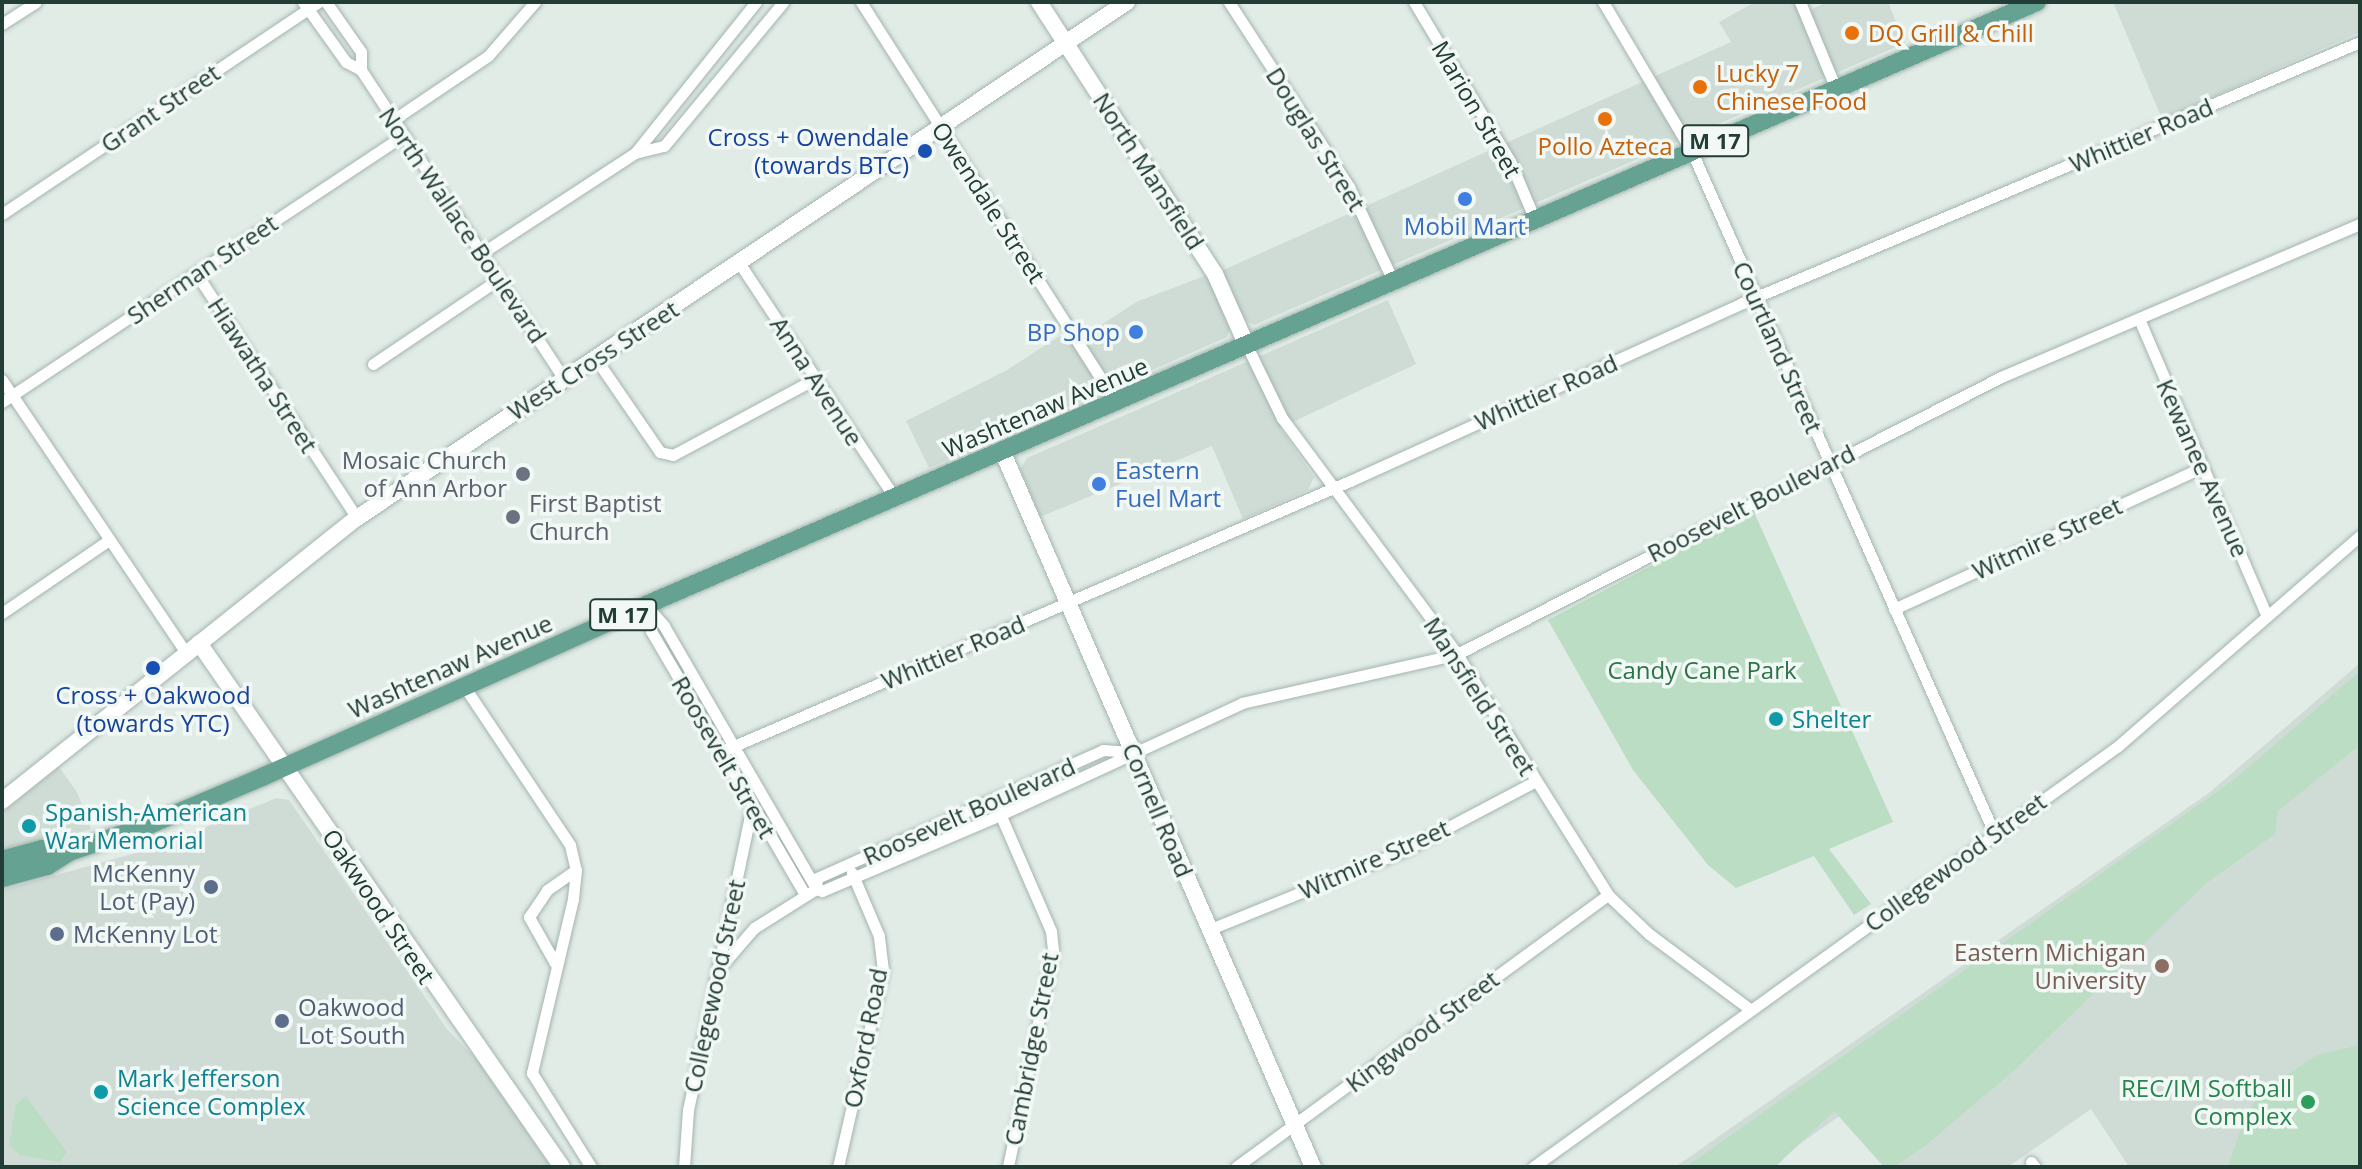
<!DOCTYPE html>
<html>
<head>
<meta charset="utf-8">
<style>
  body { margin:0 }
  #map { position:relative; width:2362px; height:1169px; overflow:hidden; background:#e1ece7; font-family:"Open Sans",sans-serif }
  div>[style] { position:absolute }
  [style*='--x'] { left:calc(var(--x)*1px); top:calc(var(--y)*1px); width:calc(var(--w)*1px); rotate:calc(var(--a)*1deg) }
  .built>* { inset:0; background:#cfdcd6 }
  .green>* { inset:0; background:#baddc3 }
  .roads { filter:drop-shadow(0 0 2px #a4b4ae) drop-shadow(0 0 2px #a4b4ae) }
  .street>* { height:11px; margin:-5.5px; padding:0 5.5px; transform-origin:5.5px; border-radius:5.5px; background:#fff }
  .secondary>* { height:16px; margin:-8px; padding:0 8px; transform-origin:8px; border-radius:8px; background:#fff }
  .primary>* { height:18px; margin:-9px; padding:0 9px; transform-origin:9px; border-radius:9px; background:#65a291 }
  .dots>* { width:22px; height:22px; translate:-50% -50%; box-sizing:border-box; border:4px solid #f2f8f5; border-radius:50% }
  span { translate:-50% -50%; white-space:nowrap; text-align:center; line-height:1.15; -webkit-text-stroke:7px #f2f8f5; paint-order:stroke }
  .shield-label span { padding:2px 6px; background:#f2f8f5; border:2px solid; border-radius:6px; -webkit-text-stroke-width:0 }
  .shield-label { font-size:22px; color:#213d35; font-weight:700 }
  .food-label { font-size:24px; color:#c56008 }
  .left { translate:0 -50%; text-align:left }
  .street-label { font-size:24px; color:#213d35 }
  .transit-label { font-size:24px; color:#164399 }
  .right { translate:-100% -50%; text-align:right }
  .shop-label { font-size:24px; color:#366cbe }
  .worship-label { font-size:24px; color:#5b616d }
  .park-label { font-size:24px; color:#2b7446 }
  .culture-label { font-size:24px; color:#0d838f }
  .service-label { font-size:24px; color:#4e5e75 }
  .education-label { font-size:24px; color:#785e54 }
  .leisure-label { font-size:24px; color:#27864d }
  .frame { position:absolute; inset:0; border:4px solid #213d35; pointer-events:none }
</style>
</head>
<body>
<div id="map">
  <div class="built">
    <div style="clip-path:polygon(1755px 2px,1798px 2px,1804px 13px,1827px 2px,1888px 2px,1905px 43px,1254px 325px,1242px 319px,1221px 271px,1731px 42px,1719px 22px)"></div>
    <div style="clip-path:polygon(2113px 2px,2360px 2px,2360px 32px,2162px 119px)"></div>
    <div style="clip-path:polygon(1207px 275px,1230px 328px,1227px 337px,929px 468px,906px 421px,1007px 370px,1064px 333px,1072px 344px,1136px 302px)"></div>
    <div style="clip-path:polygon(1388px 300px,1416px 364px,1280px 428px,1314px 477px,1308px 490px,1243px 519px,1212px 446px,1040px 517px,1020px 469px,1027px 458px)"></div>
    <div style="clip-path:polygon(2360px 663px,2360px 1167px,2129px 1167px,2091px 1109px,2008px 1167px,1888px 1167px,1848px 1110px,1767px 1167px,1675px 1167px,2210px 792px)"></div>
    <div style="clip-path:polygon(59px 767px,77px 792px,91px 829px,2px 854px,2px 813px)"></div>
    <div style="clip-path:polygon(276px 798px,289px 800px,447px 1029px,477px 1060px,551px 1167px,2px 1167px,2px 890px,161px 846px)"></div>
  </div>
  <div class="green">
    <div style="clip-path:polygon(1754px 512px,1893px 822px,1829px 849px,1871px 904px,1854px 915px,1814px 856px,1736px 888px,1708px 865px,1633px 770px,1548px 620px)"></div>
    <div style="clip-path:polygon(2360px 671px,2360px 745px,2278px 811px,2275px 834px,2205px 884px,2017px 1068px,1925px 1146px,1893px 1167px,1884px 1167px,1834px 1111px,1775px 1167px,1686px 1167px,2235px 779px)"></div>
    <div style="clip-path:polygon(2360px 1045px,2360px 1167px,2228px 1167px,2246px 1113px,2264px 1090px,2317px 1055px)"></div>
    <div style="clip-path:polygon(26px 1096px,67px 1152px,60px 1162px,20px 1155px,9px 1145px,16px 1104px)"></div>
  </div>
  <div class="roads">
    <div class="street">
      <div style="--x:303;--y:2;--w:74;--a:54.4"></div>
      <div style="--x:346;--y:62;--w:17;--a:28"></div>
      <div style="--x:361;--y:70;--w:371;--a:56.7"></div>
      <div style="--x:326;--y:2;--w:61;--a:55"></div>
      <div style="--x:361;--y:52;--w:18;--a:90"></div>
      <div style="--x:756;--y:2;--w:193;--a:128.7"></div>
      <div style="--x:635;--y:153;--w:30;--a:-14"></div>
      <div style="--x:664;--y:146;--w:187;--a:-50.4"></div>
      <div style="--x:861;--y:2;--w:475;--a:57.5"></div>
      <div style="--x:1229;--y:2;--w:221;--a:57"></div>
      <div style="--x:1349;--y:187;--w:104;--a:64.9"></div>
      <div style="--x:1414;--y:2;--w:186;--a:58.9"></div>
      <div style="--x:1510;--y:161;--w:64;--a:67"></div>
      <div style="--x:1603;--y:2;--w:174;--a:59.3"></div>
      <div style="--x:1692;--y:152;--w:745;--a:66.08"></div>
      <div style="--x:1800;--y:2;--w:94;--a:67.5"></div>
      <div style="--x:2;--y:24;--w:40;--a:-32.9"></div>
      <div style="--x:393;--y:120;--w:115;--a:-34"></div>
      <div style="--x:488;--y:56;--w:72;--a:-49"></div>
      <div style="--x:2;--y:214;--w:381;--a:-33.8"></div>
      <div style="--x:482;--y:253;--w:183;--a:-33.2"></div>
      <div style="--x:740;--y:264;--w:281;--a:56.5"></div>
      <div style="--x:196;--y:273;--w:293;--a:56.7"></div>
      <div style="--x:2139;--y:319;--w:323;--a:66.7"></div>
      <div style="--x:1247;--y:346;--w:80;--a:64.1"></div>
      <div style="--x:1282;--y:418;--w:294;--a:53.4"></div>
      <div style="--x:1457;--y:654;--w:284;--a:57.9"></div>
      <div style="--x:1608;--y:895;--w:57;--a:43.6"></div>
      <div style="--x:1649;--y:934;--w:127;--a:36.7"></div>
      <div style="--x:596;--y:359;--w:113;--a:55.5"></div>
      <div style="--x:660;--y:452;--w:13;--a:13"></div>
      <div style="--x:673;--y:455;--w:161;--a:-28.2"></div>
      <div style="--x:373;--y:364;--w:152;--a:-34"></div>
      <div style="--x:2;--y:380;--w:329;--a:56"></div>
      <div style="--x:2;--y:402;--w:481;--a:-33.6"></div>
      <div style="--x:646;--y:605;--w:28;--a:49"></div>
      <div style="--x:664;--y:626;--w:303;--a:59.9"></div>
      <div style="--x:1894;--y:609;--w:338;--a:-24.7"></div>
      <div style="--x:2;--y:613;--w:130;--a:-34.3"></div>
      <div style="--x:652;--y:617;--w:14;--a:94"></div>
      <div style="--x:651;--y:631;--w:306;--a:59.7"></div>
      <div style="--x:464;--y:686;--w:191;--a:56.3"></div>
      <div style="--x:570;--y:845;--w:26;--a:77"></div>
      <div style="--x:576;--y:870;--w:29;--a:96"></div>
      <div style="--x:573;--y:899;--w:179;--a:103.3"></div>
      <div style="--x:532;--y:1073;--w:111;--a:57.9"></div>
      <div style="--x:720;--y:752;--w:686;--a:-23.28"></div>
      <div style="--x:1350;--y:481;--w:431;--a:-24.4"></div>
      <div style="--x:1742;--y:303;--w:671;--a:-22.9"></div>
      <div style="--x:994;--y:800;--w:143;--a:66.5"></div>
      <div style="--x:1051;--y:931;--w:20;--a:84"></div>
      <div style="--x:1053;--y:951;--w:221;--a:101.8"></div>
      <div style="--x:816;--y:889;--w:11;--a:-85"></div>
      <div style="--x:817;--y:878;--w:313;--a:-24.1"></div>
      <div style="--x:1103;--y:750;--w:27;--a:4"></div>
      <div style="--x:1208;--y:930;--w:213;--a:-22.1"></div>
      <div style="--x:1405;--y:850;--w:148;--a:-27.8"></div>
      <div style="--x:555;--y:963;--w:53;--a:-119.5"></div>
      <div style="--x:529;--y:917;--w:32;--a:-56"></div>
      <div style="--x:547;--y:890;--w:35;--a:-35"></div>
      <div style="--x:723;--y:964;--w:48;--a:-49.3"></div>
      <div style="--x:754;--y:928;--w:73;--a:-32.2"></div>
      <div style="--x:816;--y:889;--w:6;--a:18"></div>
      <div style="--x:822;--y:891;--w:194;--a:-23.1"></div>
      <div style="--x:1000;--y:815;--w:267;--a:-24.8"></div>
      <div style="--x:1242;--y:703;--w:221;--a:-12.8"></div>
      <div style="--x:1457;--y:654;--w:610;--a:-26.98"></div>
      <div style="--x:2001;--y:377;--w:390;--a:-23.1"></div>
      <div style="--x:2031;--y:1162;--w:6;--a:51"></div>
      <div style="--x:684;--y:1167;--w:57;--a:-86"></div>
      <div style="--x:688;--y:1110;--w:310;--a:-78.1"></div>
      <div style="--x:838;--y:1167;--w:202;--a:-77.1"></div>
      <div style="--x:883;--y:970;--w:34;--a:-97"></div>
      <div style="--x:879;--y:936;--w:69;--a:-113.2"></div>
      <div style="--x:1236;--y:1167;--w:461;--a:-36.2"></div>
      <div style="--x:1533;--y:1167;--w:721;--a:-35.74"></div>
      <div style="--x:2118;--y:746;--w:320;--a:-41"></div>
    </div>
    <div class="secondary">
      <div style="--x:1039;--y:2;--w:324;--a:57.1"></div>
      <div style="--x:1215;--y:274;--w:79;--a:66"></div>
      <div style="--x:1003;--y:453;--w:778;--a:66.53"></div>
      <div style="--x:199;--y:643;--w:637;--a:55.29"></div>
      <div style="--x:2;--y:801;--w:454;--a:-38.6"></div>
      <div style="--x:357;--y:518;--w:927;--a:-33.83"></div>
    </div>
    <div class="primary">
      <div style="--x:2;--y:860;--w:41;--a:-15.4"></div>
      <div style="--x:42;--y:849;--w:27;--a:6"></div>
      <div style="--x:2;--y:878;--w:47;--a:-14.9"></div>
      <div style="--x:47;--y:866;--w:26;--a:-32"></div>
      <div style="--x:69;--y:852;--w:84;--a:-18.6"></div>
      <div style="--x:149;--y:825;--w:123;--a:-23"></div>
      <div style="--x:262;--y:777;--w:421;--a:-24.1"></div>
      <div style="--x:646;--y:605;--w:1516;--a:-23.44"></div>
    </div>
  </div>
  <div class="dots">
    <div style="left:1852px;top:33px;background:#e8710a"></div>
    <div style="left:1700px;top:87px;background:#e8710a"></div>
    <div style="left:1605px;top:119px;background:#e8710a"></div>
    <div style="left:925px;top:151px;background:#1a4fb4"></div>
    <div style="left:1465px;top:199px;background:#3f7fe0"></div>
    <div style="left:1136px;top:332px;background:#3f7fe0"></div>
    <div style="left:523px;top:474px;background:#6b7280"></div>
    <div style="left:1099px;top:484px;background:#3f7fe0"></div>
    <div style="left:513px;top:517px;background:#6b7280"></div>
    <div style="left:153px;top:668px;background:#1a4fb4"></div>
    <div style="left:1776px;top:719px;background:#0f9aa8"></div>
    <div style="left:29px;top:826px;background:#0f9aa8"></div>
    <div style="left:211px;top:887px;background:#5c6f8a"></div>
    <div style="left:57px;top:934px;background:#5c6f8a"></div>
    <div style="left:2162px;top:966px;background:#8d6e63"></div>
    <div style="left:282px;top:1021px;background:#5c6f8a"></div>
    <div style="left:101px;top:1092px;background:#0f9aa8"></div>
    <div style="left:2308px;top:1102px;background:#2e9e5b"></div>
  </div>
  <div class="shield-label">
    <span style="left:1715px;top:141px">M 17</span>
    <span style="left:623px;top:615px">M 17</span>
  </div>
  <div class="food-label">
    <span class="left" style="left:1868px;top:33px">DQ Grill &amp; Chill</span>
    <span class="left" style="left:1716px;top:87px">Lucky 7<br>Chinese Food</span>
    <span style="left:1605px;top:146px">Pollo Azteca</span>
  </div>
  <div class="street-label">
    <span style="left:160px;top:108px;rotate:-34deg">Grant Street</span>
    <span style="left:1477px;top:109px;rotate:60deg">Marion Street</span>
    <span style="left:2141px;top:135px;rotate:-23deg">Whittier Road</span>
    <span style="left:1316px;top:139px;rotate:58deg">Douglas Street</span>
    <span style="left:1149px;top:171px;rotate:57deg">North Mansfield</span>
    <span style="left:989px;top:202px;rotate:57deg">Owendale Street</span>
    <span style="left:463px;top:225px;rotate:56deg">North Wallace Boulevard</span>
    <span style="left:202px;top:269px;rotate:-34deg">Sherman Street</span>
    <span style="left:1778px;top:347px;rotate:66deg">Courtland Street</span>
    <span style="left:593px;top:360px;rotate:-33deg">West Cross Street</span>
    <span style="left:263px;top:375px;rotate:57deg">Hiawatha Street</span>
    <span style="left:817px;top:381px;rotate:57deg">Anna Avenue</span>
    <span style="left:1546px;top:392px;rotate:-24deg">Whittier Road</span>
    <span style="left:1045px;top:407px;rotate:-23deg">Washtenaw Avenue</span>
    <span style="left:2203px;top:468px;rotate:66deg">Kewanee Avenue</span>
    <span style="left:1751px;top:503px;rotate:-27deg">Roosevelt Boulevard</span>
    <span style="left:2047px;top:538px;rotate:-25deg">Witmire Street</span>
    <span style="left:953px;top:652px;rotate:-23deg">Whittier Road</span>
    <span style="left:450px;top:666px;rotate:-24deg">Washtenaw Avenue</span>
    <span style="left:1480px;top:696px;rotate:57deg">Mansfield Street</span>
    <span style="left:724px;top:757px;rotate:60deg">Roosevelt Street</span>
    <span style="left:1158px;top:810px;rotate:67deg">Cornell Road</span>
    <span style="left:969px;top:811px;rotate:-24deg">Roosevelt Boulevard</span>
    <span style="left:1374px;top:859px;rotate:-24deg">Witmire Street</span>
    <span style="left:1955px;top:862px;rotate:-36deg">Collegewood Street</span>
    <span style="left:379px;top:906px;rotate:56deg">Oakwood Street</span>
    <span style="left:714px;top:986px;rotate:-78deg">Collegewood Street</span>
    <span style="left:1422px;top:1031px;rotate:-37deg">Kingwood Street</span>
    <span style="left:865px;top:1038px;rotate:-79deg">Oxford Road</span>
    <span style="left:1031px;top:1049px;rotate:-79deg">Cambridge Street</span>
  </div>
  <div class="transit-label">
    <span class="right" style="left:909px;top:151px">Cross + Owendale<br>(towards BTC)</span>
    <span style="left:153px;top:709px">Cross + Oakwood<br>(towards YTC)</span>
  </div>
  <div class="shop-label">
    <span style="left:1465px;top:226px">Mobil Mart</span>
    <span class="right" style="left:1120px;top:332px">BP Shop</span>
    <span class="left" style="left:1115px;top:484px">Eastern<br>Fuel Mart</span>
  </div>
  <div class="worship-label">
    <span class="right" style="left:507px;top:474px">Mosaic Church<br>of Ann Arbor</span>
    <span class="left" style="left:529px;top:517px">First Baptist<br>Church</span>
  </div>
  <div class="park-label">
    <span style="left:1702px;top:670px">Candy Cane Park</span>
  </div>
  <div class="culture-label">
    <span class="left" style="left:1792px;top:719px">Shelter</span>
    <span class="left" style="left:45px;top:826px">Spanish-American<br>War Memorial</span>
    <span class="left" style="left:117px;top:1092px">Mark Jefferson<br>Science Complex</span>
  </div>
  <div class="service-label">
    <span class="right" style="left:195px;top:887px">McKenny<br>Lot (Pay)</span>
    <span class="left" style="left:73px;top:934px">McKenny Lot</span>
    <span class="left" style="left:298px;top:1021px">Oakwood<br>Lot South</span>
  </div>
  <div class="education-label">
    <span class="right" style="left:2146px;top:966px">Eastern Michigan<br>University</span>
  </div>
  <div class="leisure-label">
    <span class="right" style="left:2292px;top:1102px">REC/IM Softball<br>Complex</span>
  </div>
  <div class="frame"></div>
</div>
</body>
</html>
